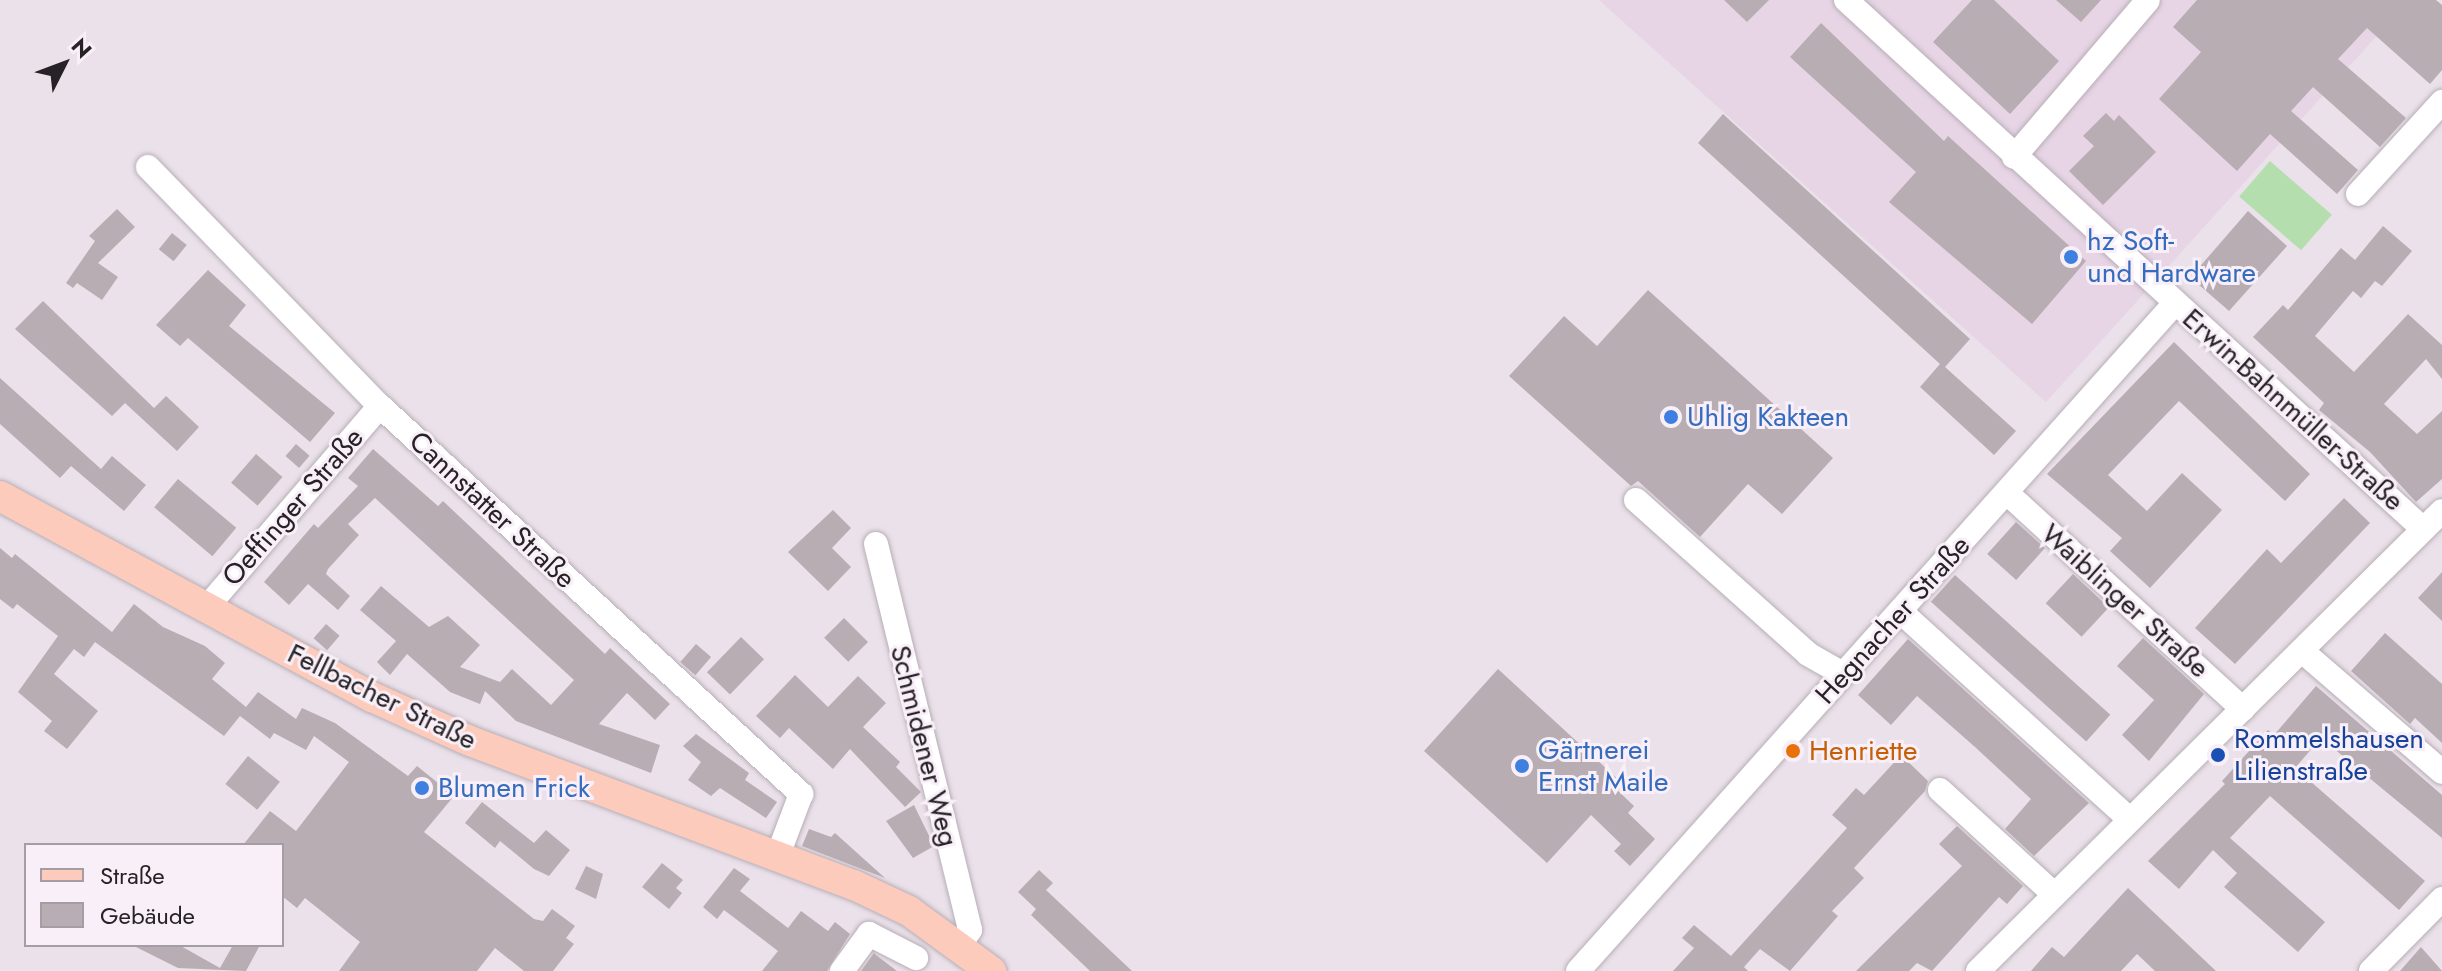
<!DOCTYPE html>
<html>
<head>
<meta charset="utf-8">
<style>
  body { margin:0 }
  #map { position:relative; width:2442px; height:971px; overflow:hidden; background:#ebe1ea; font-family:Jost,sans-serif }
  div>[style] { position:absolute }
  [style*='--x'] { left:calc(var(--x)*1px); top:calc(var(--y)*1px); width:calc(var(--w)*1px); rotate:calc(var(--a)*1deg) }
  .industrial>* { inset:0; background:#e7d4e5 }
  .green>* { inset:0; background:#b5deae; transform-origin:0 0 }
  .building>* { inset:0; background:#b8adb2; transform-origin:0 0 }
  .roads { filter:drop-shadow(0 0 2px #b7aeb6) drop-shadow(0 0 2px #b7aeb6) }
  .minor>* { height:24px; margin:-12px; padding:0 12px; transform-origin:12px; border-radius:12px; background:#fff }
  .major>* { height:30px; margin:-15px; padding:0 15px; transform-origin:15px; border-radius:15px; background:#fccbbb }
  .dots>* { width:22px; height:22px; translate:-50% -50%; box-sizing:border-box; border:4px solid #f8eff8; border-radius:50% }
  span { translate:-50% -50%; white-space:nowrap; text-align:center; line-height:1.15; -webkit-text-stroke:6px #f8eff8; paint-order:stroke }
  .shop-label { font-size:28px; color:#366cbe }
  .left { translate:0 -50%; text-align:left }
  .street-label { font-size:28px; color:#262225 }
  .transit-label { font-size:28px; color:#164399 }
  .food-label { font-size:28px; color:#c56008 }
  .legend { position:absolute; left:24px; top:843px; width:260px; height:104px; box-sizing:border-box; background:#f8eff8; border:2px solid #a49da4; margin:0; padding:10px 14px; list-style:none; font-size:24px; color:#262225 }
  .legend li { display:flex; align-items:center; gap:16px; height:40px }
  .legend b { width:40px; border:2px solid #a49da4 }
  .north { position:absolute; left:24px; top:24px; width:80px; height:80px; -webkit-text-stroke:6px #f8eff8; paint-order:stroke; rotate:48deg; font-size:22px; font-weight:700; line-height:32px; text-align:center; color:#262225 }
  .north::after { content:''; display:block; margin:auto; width:28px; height:36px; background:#262225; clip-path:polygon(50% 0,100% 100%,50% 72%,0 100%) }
</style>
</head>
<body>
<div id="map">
  <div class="industrial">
    <div style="clip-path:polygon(1599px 0,2409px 0,2046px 402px)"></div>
  </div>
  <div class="green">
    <div style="left:2270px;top:161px;width:82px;height:47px;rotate:41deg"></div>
  </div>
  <div class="building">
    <div style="clip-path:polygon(1724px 0,1769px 0,1747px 22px)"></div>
    <div style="clip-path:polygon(1972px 0,1994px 0,2059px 61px,2010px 114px,1933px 42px)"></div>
    <div style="clip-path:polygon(2056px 0,2101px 0,2081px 22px)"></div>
    <div style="clip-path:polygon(2197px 0,2436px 0,2442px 5px,2442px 70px,2430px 84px,2367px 28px,2338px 59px,2406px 118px,2380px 147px,2313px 87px,2291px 111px,2358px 170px,2337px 194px,2270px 134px,2237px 171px,2159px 99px,2201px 52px,2173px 27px)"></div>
    <div style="clip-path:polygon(1821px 23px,1944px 141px,1948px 136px,2086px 261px,2032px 324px,1889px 202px,1916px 172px,1790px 57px)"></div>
    <div style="clip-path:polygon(2106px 113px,2114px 121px,2119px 115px,2156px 152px,2103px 205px,2069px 171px,2094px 146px,2083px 136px)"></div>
    <div style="clip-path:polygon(1723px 114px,1970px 339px,1945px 367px,2016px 431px,1994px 455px,1920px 387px,1940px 364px,1698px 143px)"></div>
    <div style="clip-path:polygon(117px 209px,135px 227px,98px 263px,118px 277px,102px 300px,77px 283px,73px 288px,66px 283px,95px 241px,89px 236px)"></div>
    <div style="clip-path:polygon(2248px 211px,2287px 246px,2229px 311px,2198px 284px,2196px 271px)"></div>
    <div style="clip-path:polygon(2383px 226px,2412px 251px,2382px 286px,2375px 281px,2361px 298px,2353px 291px,2315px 336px,2354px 372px,2408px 314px,2442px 345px,2442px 379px,2426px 359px,2384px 404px,2417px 434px,2442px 411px,2442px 479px,2416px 502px,2370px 452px,2319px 410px,2324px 403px,2253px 337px,2283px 305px,2288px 310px,2341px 248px,2355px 260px)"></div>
    <div style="left:172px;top:233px;width:19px;height:21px;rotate:39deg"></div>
    <div style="clip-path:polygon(208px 270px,246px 305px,229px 326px,335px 413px,310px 442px,188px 338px,180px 346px,156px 325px)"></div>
    <div style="clip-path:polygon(1648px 290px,1833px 458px,1782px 514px,1748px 484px,1700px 537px,1638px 481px,1631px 486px,1509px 376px,1564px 316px,1597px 346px)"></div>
    <div style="clip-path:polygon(43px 301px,154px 408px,166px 396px,199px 427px,177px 451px,125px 403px,112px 416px,15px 329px)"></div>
    <div style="clip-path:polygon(2174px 342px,2310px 474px,2285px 501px,2179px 401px,2108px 475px,2147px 511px,2182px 473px,2222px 510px,2150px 588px,2110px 551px,2122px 538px,2047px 474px)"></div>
    <div style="clip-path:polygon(0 378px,101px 469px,112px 456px,146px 485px,124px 511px,71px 466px,60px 478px,0 424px)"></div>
    <div style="left:296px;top:444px;width:18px;height:16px;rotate:41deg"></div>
    <div style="clip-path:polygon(373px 449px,438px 506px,443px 501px,605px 654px,610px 648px,670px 704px,655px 720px,627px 693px,599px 724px,660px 745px,651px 773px,516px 721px,485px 691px,480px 704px,450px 692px,407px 654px,390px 675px,377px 662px,396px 641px,360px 610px,381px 586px,429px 627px,448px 616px,480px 645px,460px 667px,500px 682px,512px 669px,551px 705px,574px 680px,375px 498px,348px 524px,359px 535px,328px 569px,326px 574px,350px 596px,338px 610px,308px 584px,289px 605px,264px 582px,314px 524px,318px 528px,358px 486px,348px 478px)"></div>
    <div style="left:256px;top:454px;width:35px;height:38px;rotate:41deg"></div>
    <div style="left:178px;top:479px;width:76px;height:37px;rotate:40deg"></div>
    <div style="clip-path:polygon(2344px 498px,2370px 523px,2235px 664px,2195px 628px,2267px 549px,2281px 563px)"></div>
    <div style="clip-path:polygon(833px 510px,851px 528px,832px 548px,851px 567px,828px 591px,788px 552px)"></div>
    <div style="left:2016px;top:522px;width:39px;height:43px;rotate:42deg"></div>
    <div style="clip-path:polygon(0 548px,12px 558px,15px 554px,112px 632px,134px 604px,163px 627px,205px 646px,225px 663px,212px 679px,246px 707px,258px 692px,296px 719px,302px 708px,335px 723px,408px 776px,417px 766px,454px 796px,424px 832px,534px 919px,543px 921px,552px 909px,575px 926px,566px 938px,574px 944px,553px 971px,524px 971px,495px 948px,477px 971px,339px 971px,360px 942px,305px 898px,297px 908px,282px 896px,282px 845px,243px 845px,270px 811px,296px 831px,349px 762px,314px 736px,306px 750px,274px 733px,270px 739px,240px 716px,224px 736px,95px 642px,84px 657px,74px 649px,54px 674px,98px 711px,67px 749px,44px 731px,52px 721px,18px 692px,58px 636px,17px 604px,13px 609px,0 599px)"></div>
    <div style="clip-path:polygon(2442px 572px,2442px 621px,2418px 598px)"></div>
    <div style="left:2073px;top:574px;width:49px;height:40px;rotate:43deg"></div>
    <div style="left:1955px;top:575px;width:209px;height:36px;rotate:42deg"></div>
    <div style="left:844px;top:618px;width:34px;height:28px;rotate:45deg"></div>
    <div style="left:326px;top:624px;width:18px;height:19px;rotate:41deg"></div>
    <div style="clip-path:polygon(2385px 633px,2442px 684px,2442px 743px,2415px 718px,2410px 724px,2351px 671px)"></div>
    <div style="left:741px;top:637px;width:32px;height:49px;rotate:44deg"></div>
    <div style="clip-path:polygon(2143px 638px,2204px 694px,2149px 761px,2122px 735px,2154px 700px,2117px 666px)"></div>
    <div style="clip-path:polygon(1908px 639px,2089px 803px,2034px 856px,2005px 829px,2031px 799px,1975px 747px,1917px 696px,1891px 725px,1858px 695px)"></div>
    <div style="left:696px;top:644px;width:20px;height:24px;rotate:41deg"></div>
    <div style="clip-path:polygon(1498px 669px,1621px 782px,1615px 788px,1634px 806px,1628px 813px,1655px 839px,1630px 866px,1614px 851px,1621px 844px,1591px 815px,1547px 863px,1424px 751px)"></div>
    <div style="clip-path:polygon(795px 675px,828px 707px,858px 676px,886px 703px,863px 727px,900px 762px,896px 767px,921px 792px,905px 807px,850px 749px,833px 769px,789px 728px,780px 738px,756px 716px)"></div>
    <div style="clip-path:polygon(2316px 686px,2442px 795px,2442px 838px,2321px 738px,2295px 768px,2425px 881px,2399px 910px,2270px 796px,2230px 838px,2325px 922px,2298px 952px,2224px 887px,2237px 873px,2213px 850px,2179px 889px,2148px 861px,2225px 784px,2222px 781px,2268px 730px,2274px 735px)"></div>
    <div style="clip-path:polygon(696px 734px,749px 773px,745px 780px,777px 802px,766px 818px,720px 788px,711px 796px,688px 780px,701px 762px,683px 746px)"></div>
    <div style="clip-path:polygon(1901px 755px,1928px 781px,1925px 791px,1854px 868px,1864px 878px,1832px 911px,1838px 916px,1790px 971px,1760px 949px,1744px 967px,1748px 971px,1673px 971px,1694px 948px,1682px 938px,1694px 925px,1731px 956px,1847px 828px,1832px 815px,1856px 788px,1864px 795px)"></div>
    <div style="left:248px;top:756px;width:41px;height:36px;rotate:39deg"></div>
    <div style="clip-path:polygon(482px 802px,534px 843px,546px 830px,570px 850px,549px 876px,534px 869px,500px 841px,495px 848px,465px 823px)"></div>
    <div style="clip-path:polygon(914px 805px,934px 846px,913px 858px,886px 821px)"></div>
    <div style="clip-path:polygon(1957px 826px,2023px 886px,2007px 904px,1999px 897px,1932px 971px,1917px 963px,1909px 971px,1856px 971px,1962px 866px,1939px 844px)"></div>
    <div style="clip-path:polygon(809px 829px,831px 837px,835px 833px,885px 878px,802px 846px)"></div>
    <div style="clip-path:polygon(662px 863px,683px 880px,676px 888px,682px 893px,669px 909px,642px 887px)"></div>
    <div style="clip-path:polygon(586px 866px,603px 874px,596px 899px,575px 889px)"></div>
    <div style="clip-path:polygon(734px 868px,750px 879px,740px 891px,788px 928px,801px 911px,828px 931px,835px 922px,850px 934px,827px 971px,762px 971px,778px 951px,724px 910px,717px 919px,703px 907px)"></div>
    <div style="clip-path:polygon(1039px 870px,1053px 883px,1046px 890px,1132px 971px,1090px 971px,1031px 915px,1036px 909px,1018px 892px)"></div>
    <div style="clip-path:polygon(2128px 888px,2216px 971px,2155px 971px,2137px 954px,2121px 971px,2031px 971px,2052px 947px,2064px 957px)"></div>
    <div style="clip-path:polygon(132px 945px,179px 945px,220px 968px,233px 945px,260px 945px,246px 971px,178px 968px)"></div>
    <div style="clip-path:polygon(2421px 947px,2442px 971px,2400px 971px)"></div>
    <div style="clip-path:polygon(874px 953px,876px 955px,897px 971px,861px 971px)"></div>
  </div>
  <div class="roads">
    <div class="minor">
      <div style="--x:1846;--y:0;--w:781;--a:42.51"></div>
      <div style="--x:2014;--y:157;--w:206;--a:-49.5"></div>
      <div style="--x:148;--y:167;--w:333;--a:45.9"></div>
      <div style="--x:380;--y:406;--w:573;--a:42.66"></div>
      <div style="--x:801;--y:794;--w:65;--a:110.7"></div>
      <div style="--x:2358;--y:194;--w:125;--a:-47.6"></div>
      <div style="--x:2007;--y:493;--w:320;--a:42.5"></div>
      <div style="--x:1636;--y:500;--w:231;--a:41.8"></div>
      <div style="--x:1808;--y:654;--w:40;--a:29.7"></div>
      <div style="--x:876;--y:544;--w:397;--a:76.3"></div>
      <div style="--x:970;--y:930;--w:19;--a:125"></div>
      <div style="--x:207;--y:607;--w:265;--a:-49.3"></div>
      <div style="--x:1900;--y:611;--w:309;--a:42.2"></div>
      <div style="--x:2302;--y:651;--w:185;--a:40.8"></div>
      <div style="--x:1940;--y:790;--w:154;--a:42.4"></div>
      <div style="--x:842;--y:971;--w:46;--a:-53.9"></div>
      <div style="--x:869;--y:934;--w:53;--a:27.1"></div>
      <div style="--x:1578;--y:971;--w:896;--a:-48.21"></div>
      <div style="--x:1978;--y:971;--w:653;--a:-44.75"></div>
      <div style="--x:2371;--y:971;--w:101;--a:-45.4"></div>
    </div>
    <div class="major">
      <div style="--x:0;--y:496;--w:423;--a:28.4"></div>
      <div style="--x:372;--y:697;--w:107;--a:24.2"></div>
      <div style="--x:470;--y:741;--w:410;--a:20.6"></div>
      <div style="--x:854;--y:885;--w:61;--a:25.3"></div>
      <div style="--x:909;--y:911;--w:102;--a:36.2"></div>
    </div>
  </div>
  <div class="dots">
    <div style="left:2071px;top:257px;background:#3f7fe0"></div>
    <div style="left:1671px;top:417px;background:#3f7fe0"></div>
    <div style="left:1793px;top:751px;background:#e8710a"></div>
    <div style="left:2218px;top:755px;background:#1a4fb4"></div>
    <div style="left:1522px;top:766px;background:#3f7fe0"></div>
    <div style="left:422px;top:788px;background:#3f7fe0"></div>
  </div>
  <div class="shop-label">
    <span class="left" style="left:2087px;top:257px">hz Soft-<br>und Hardware</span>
    <span class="left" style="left:1687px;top:417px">Uhlig Kakteen</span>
    <span class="left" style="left:1538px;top:766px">Gärtnerei<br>Ernst Maile</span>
    <span class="left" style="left:438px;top:788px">Blumen Frick</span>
  </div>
  <div class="street-label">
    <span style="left:2293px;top:410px;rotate:42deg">Erwin-Bahnmüller-Straße</span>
    <span style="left:293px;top:507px;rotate:-49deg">Oeffinger Straße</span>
    <span style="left:492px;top:510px;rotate:43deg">Cannstatter Straße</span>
    <span style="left:2125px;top:601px;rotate:42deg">Waiblinger Straße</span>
    <span style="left:1893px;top:620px;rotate:-48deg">Hegnacher Straße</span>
    <span style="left:382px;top:697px;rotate:26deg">Fellbacher Straße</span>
    <span style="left:924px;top:746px;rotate:76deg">Schmidener Weg</span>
  </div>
  <div class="transit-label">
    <span class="left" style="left:2234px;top:755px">Rommelshausen<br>Lilienstraße</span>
  </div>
  <div class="food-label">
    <span class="left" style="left:1809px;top:751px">Henriette</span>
  </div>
  <ul class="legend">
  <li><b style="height:10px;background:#fccbbb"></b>Straße</li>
  <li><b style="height:22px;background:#b8adb2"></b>Gebäude</li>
  </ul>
  <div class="north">N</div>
</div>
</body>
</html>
